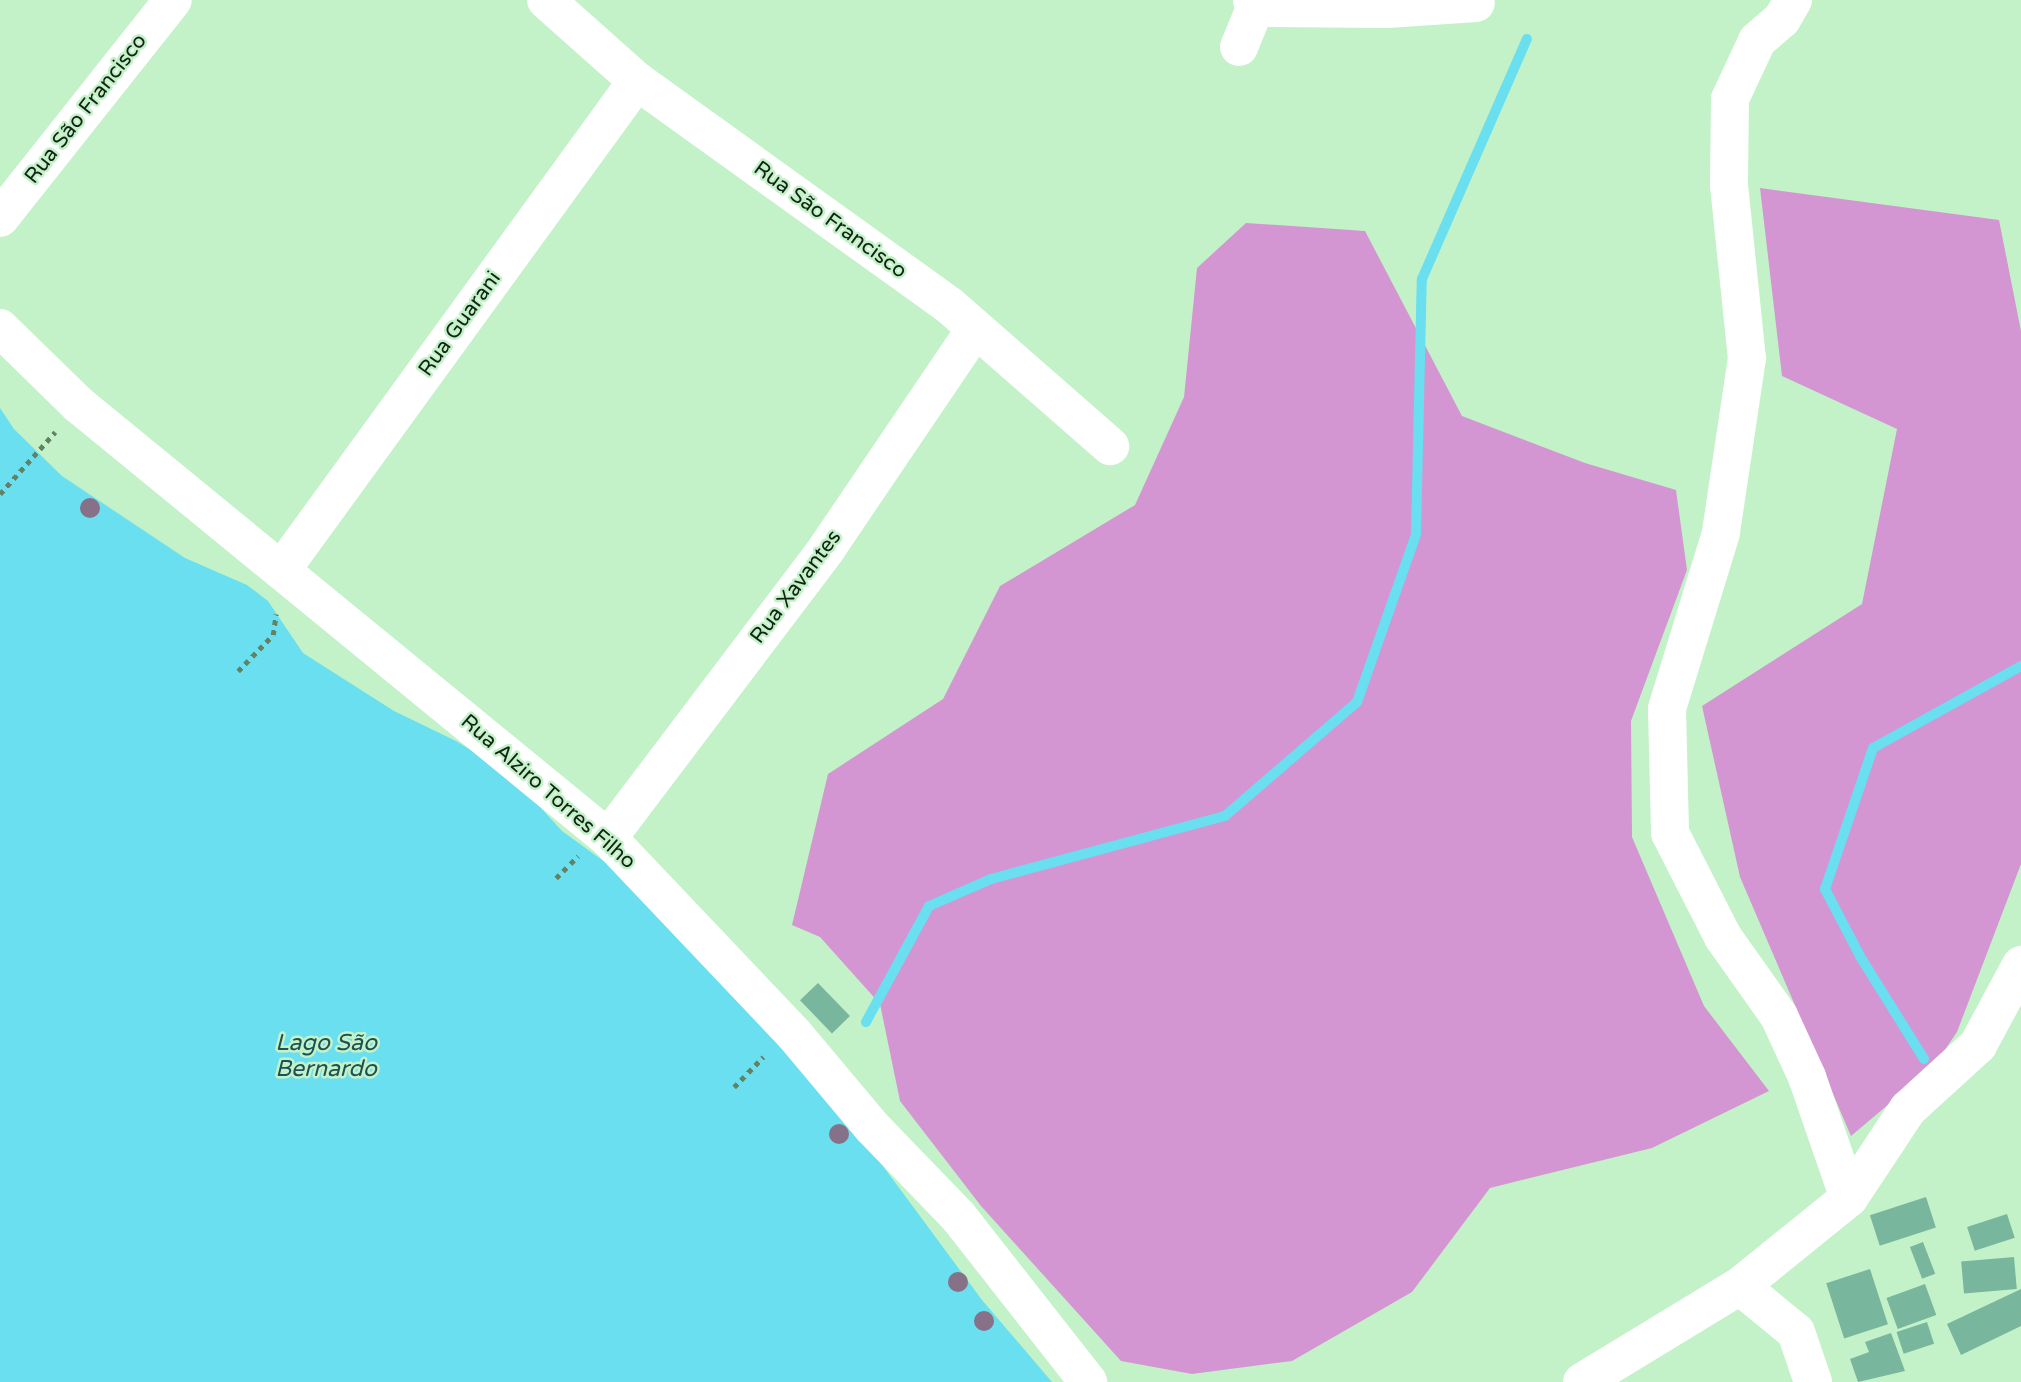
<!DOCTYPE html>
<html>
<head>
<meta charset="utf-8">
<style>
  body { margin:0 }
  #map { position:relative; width:2021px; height:1382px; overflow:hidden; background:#c4f2c8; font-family:"Varela Round",sans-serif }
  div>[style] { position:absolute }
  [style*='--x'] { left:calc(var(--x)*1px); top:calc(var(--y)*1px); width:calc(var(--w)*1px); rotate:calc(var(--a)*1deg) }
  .forest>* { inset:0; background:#d396d2 }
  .water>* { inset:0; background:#69dfef }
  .stream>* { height:10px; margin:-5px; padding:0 5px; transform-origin:5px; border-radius:5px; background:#69dfef }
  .building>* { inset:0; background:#78b69d; transform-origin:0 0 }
  .path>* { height:4.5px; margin-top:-2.25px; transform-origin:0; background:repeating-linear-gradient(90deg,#628165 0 5px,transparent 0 10px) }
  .street>* { height:38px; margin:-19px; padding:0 19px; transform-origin:19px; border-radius:19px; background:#fff }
  .trees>* { width:20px; height:20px; margin:-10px; border-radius:50%; background:#867189 }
  span { translate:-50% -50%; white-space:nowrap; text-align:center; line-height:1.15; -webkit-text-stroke:5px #c4f2c8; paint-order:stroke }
  .street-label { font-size:21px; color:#122314 }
  .water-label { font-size:23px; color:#1c5157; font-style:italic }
</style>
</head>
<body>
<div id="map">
  <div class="forest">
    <div style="clip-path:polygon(1760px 188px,1999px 220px,2021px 331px,2021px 864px,1957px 1032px,1934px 1066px,1851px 1136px,1740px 877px,1702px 706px,1862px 604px,1897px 429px,1782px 376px)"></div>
    <div style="clip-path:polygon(1246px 223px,1365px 231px,1462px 416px,1585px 463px,1676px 490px,1687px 570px,1631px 721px,1632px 837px,1704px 1006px,1769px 1091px,1652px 1148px,1490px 1188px,1412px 1292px,1292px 1361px,1192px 1374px,1121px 1361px,981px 1206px,900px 1101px,880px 1004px,820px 937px,792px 925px,828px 774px,943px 699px,1000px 586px,1135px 505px,1184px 397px,1197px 268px)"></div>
  </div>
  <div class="water">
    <div style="clip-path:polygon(0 408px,14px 429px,62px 476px,185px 558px,247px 585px,268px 601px,303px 653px,394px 711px,456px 741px,510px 774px,562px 831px,645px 891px,815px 1074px,982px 1300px,1052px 1382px,0 1382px)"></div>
  </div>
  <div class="stream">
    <div style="--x:866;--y:1022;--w:132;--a:-61.5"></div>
    <div style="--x:929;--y:906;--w:68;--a:-23.5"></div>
    <div style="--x:991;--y:879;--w:242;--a:-15.1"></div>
    <div style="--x:1225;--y:816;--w:174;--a:-40.8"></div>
    <div style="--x:1357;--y:702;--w:178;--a:-70.6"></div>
    <div style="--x:1416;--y:534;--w:255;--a:-88.7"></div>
    <div style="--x:1422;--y:279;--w:262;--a:-66.4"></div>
    <div style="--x:1924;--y:1059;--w:121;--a:-121.9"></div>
    <div style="--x:1860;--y:956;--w:76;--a:-117.6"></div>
    <div style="--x:1825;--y:889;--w:149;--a:-71.2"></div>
    <div style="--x:1873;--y:748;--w:169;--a:-29"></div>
  </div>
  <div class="building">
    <div style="left:818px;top:983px;width:46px;height:25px;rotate:46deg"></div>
    <div style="left:1926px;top:1197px;width:32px;height:59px;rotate:72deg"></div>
    <div style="left:2007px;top:1214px;width:25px;height:42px;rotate:72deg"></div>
    <div style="left:1923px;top:1242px;width:34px;height:14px;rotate:69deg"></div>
    <div style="left:2014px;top:1257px;width:32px;height:53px;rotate:85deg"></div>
    <div style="left:1870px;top:1269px;width:58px;height:46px;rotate:72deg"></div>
    <div style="left:1925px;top:1284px;width:33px;height:41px;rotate:70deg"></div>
    <div style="clip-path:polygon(2021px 1289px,2021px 1326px,1961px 1355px,1947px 1324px)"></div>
    <div style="left:1927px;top:1322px;width:23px;height:32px;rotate:72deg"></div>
    <div style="clip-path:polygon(1891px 1333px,1905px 1371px,1858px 1382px,1850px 1359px,1869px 1352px,1865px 1342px)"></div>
  </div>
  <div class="path">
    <div style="--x:0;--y:494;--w:83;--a:-48.4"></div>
    <div style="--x:238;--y:671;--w:50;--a:-45.8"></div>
    <div style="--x:273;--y:635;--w:21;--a:-82"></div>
    <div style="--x:556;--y:878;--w:31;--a:-45"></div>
    <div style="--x:734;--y:1087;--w:42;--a:-46"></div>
  </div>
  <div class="street">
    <div style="--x:546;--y:0;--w:122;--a:41.7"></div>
    <div style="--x:637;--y:81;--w:385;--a:35.7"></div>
    <div style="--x:950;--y:306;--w:213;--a:41.2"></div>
    <div style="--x:1793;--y:0;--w:22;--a:120"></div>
    <div style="--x:1782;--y:19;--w:33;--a:139"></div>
    <div style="--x:1757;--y:41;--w:64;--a:115"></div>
    <div style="--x:1730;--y:99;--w:86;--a:90.7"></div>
    <div style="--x:1729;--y:185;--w:174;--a:84.1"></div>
    <div style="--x:1747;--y:358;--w:177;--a:98.5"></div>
    <div style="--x:1721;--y:533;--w:184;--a:107.1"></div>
    <div style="--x:1667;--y:709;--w:124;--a:88.6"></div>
    <div style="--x:1670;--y:833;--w:117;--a:63"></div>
    <div style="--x:1723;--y:937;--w:97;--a:54.7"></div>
    <div style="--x:1779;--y:1016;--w:67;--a:65.3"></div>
    <div style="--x:1807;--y:1077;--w:128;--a:70.9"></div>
    <div style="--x:1255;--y:8;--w:132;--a:0.4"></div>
    <div style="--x:1387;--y:9;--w:89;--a:-3.9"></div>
    <div style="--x:1239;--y:47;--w:42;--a:-67.7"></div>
    <div style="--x:1255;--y:8;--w:9;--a:-111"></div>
    <div style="--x:0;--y:218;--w:278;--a:-51.6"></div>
    <div style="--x:0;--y:328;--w:110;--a:44.3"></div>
    <div style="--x:79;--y:405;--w:684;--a:39.3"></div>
    <div style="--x:608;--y:838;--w:270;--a:46.5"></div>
    <div style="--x:794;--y:1034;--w:121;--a:50"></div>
    <div style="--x:872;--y:1127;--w:124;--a:46"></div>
    <div style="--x:958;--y:1216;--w:211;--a:51.9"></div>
    <div style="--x:283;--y:568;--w:602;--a:-53.99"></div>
    <div style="--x:608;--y:838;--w:363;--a:-52.9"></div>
    <div style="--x:827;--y:548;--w:264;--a:-55.9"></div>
    <div style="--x:1740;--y:1286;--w:72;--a:39.4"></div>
    <div style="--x:1796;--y:1332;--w:53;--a:71.2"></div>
    <div style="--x:1582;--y:1382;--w:185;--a:-31.3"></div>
    <div style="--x:1740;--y:1286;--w:140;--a:-38.9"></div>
    <div style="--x:1849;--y:1198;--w:107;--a:-56.5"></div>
    <div style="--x:1908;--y:1109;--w:95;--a:-42.4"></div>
    <div style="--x:1978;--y:1045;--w:91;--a:-61.7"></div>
  </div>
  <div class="trees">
    <div style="left:90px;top:508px"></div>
    <div style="left:839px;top:1134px"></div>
    <div style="left:958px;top:1282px"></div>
    <div style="left:984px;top:1321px"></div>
  </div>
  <div class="street-label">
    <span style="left:86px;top:109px;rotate:-52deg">Rua São Francisco</span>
    <span style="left:830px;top:220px;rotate:36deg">Rua São Francisco</span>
    <span style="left:460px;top:324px;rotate:-54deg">Rua Guarani</span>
    <span style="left:796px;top:587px;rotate:-53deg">Rua Xavantes</span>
    <span style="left:548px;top:792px;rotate:41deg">Rua Alziro Torres Filho</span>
  </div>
  <div class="water-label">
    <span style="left:326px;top:1056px">Lago São<br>Bernardo</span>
  </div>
</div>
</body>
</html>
